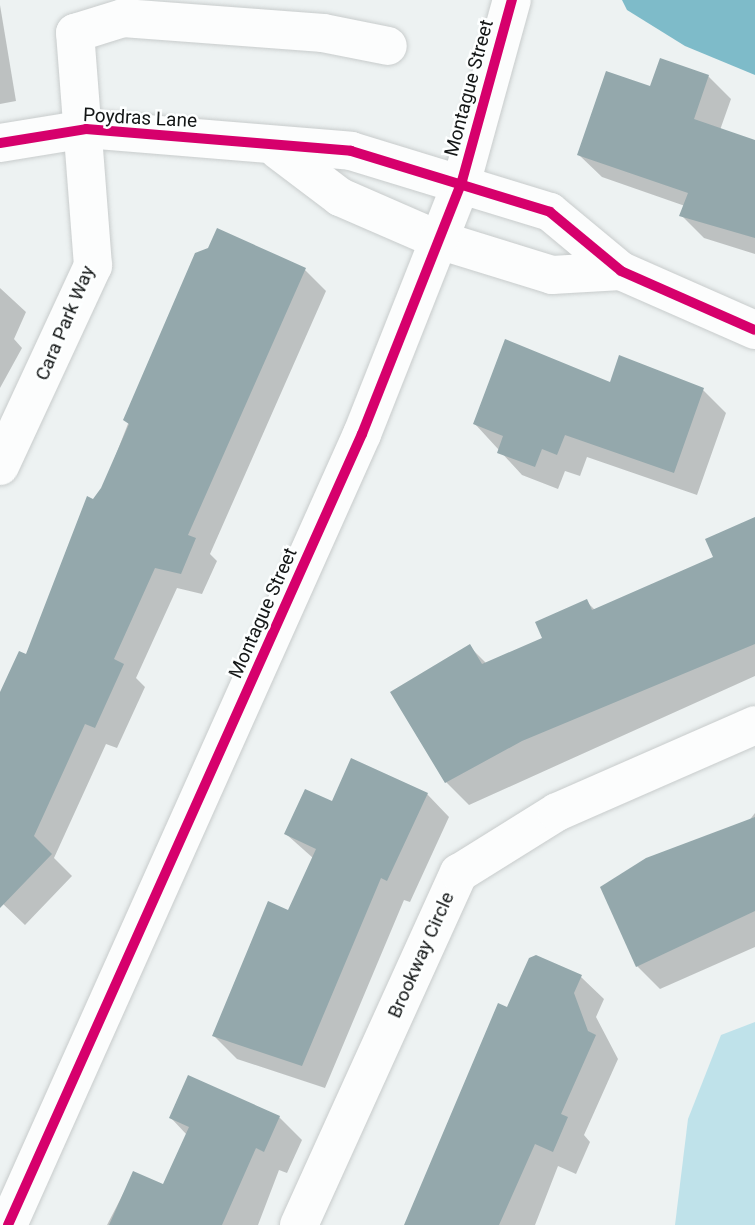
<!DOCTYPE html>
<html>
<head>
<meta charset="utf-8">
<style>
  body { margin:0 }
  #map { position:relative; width:755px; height:1225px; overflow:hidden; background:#edf2f2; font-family:Roboto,sans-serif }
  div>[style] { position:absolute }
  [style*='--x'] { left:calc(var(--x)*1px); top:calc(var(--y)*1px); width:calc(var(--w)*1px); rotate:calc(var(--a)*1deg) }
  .green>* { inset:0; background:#bfe2ea }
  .water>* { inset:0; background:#7ebbc9 }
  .shadow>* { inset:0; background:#0003 }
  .building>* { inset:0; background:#94a8ac }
  .roads { filter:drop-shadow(0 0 2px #c8cccc) drop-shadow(0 0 2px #c8cccc) }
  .minor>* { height:38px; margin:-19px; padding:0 19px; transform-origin:19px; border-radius:19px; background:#fcfdfd }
  .cycleway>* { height:10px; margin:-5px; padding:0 5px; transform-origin:5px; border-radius:5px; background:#d6006c }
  span { translate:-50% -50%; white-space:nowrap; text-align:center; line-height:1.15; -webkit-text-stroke:5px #fdffff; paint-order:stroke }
  .street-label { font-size:19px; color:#141717 }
</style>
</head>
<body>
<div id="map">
  <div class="green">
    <div style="clip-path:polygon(755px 1022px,755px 1225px,675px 1225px,688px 1119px,721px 1035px)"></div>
  </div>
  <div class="water">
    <div style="clip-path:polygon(622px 0,755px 0,755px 75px,685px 46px,627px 10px)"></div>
  </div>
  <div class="shadow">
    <div style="clip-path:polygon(0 5px,16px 101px,0 104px)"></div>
    <div style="clip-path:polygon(708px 76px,731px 99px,720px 130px,755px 142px,755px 254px,704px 238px,681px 215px,685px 206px,602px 177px,579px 155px,651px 88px)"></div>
    <div style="clip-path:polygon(305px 270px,326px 291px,210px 554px,217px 561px,202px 594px,177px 588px,136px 678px,145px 687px,117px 748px,106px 744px,54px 858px,72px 876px,25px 925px,0 901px,0 696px,27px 657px,103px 488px,180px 290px)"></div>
    <div style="clip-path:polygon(0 288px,26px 312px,14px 339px,22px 348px,0 388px)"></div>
    <div style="clip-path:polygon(611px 384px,703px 390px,726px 413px,697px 495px,587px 457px,580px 476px,565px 471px,558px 489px,522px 475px,475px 424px)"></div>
    <div style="clip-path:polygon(755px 526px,755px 676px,469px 805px,446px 782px,470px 647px,487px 664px,545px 639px,586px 601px,596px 611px,715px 558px)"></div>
    <div style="clip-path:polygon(427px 794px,449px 817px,410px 902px,404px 900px,325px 1088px,237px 1059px,214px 1036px,289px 912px,313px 858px,286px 834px)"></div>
    <div style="clip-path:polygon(755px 813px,755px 947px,660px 989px,637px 966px)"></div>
    <div style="clip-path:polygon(581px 977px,604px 999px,596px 1017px,618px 1059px,584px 1135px,590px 1142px,576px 1174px,558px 1166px,535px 1225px,405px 1225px,508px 1010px)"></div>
    <div style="clip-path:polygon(279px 1117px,302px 1140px,287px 1173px,279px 1170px,258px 1225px,107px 1225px,134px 1173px,164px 1187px,187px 1135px,171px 1118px)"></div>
  </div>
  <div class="building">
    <div style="clip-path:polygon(660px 58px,709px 75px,694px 119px,755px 140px,755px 238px,679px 216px,688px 193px,577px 155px,606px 71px,650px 86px)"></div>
    <div style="clip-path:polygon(217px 228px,306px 268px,188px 535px,196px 538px,181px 574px,155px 568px,114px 659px,124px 664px,95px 728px,85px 724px,34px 836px,52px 854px,0 908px,0 692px,19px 651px,26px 654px,87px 496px,93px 499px,101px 488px,129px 424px,123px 420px,195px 253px,208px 248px)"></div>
    <div style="clip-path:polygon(505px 339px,610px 382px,619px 355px,704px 388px,674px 473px,565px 435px,557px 455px,542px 449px,535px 467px,497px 453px,503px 436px,473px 424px)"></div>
    <div style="clip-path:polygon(755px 517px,755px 644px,522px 741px,445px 783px,390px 692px,470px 644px,482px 664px,542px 638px,535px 622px,587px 599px,592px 610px,713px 557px,705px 539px)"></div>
    <div style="clip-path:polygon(351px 758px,428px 793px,387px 881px,381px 878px,302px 1066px,212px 1036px,268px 901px,288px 910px,316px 849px,284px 834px,305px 789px,332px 801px)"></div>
    <div style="clip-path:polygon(755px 817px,755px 911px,636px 967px,600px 887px,646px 858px)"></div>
    <div style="clip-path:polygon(536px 955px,582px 975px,574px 993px,588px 1031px,596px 1035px,561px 1114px,568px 1117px,553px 1152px,535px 1144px,499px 1225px,404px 1225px,498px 1003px,507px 1007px,529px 958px)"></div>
    <div style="clip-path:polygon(188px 1075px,280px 1116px,264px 1152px,256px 1148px,222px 1225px,109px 1225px,133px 1171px,163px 1184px,189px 1127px,169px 1118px)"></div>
  </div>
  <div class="roads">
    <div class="minor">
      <div style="--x:0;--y:143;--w:87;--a:-9.2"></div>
      <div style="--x:86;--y:129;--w:266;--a:4.7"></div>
      <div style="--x:351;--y:151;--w:208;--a:17"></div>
      <div style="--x:550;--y:212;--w:92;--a:39.7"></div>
      <div style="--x:621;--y:271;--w:146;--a:23.8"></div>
      <div style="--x:278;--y:150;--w:78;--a:37.2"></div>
      <div style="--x:340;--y:197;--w:108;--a:23.5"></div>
      <div style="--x:439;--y:240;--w:118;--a:17.2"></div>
      <div style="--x:552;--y:275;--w:69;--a:-3.3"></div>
      <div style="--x:0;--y:466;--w:221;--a:-65.1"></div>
      <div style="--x:93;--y:266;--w:234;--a:-94.4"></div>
      <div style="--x:75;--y:33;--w:50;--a:-17.4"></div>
      <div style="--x:123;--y:18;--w:201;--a:4.3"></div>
      <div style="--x:323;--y:33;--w:66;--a:11.3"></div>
      <div style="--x:8;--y:1225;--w:867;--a:-65.89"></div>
      <div style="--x:362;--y:434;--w:272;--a:-68.4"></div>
      <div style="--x:462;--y:181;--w:188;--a:-74.6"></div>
      <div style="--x:299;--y:1225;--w:387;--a:-65.6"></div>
      <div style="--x:459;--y:873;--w:115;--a:-31.9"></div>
      <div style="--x:557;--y:812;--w:216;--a:-23.7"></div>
    </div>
  </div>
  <div class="cycleway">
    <div style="--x:0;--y:143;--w:87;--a:-9.2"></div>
    <div style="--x:86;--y:129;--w:266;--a:4.7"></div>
    <div style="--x:351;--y:151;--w:208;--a:17"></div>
    <div style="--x:550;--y:212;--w:92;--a:39.7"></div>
    <div style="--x:621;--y:271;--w:146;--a:23.8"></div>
    <div style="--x:8;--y:1225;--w:867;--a:-65.89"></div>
    <div style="--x:362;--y:434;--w:272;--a:-68.4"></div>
    <div style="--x:462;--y:181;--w:188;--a:-74.6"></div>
  </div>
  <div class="street-label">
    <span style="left:469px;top:88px;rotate:-75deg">Montague Street</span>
    <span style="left:140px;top:118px;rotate:3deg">Poydras Lane</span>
    <span style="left:65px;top:323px;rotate:-67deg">Cara Park Way</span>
    <span style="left:263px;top:613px;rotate:-66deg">Montague Street</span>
    <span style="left:421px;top:955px;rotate:-66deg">Brookway Circle</span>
  </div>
</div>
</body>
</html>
